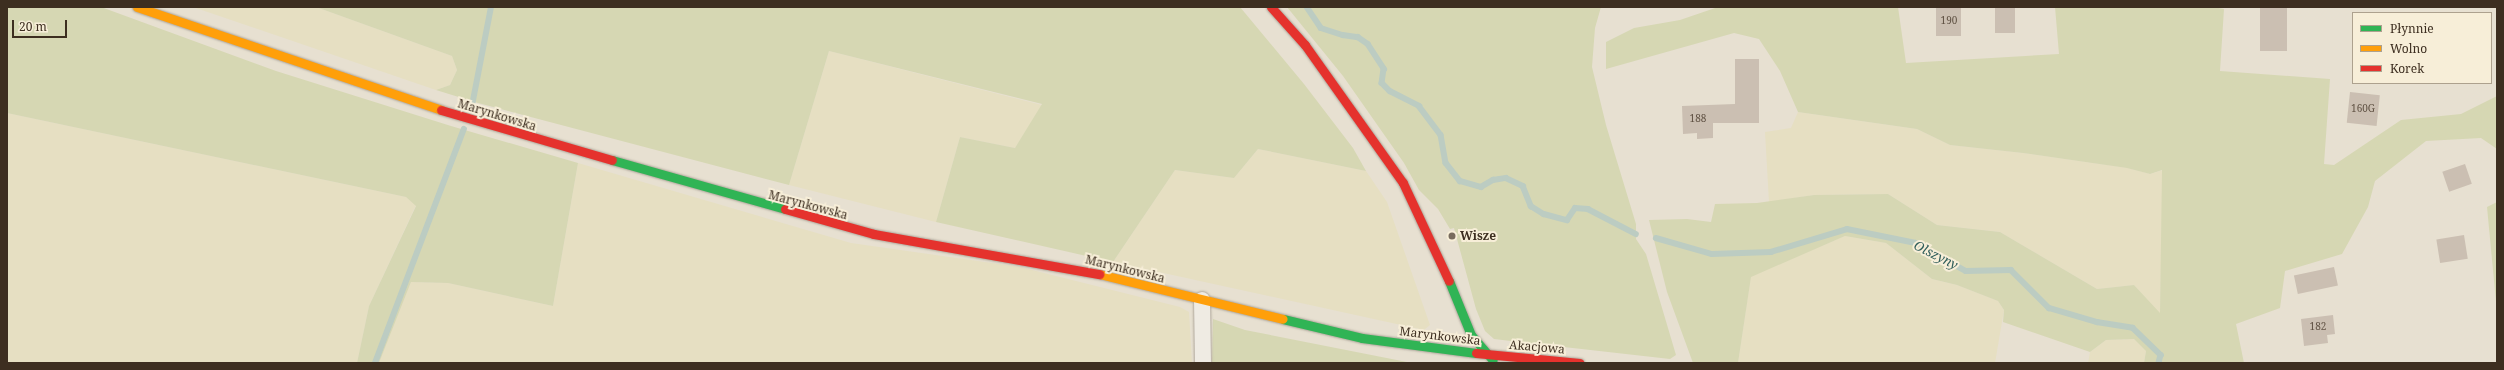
<!DOCTYPE html>
<html>
<head>
<meta charset="utf-8">
<style>
  body { margin:0 }
  #map { position:relative; width:2504px; height:370px; overflow:hidden; background:#e7e0d1; font-family:"Noto Serif",serif }
  div>[style] { position:absolute }
  [style*='--x'] { left:calc(var(--x)*1px); top:calc(var(--y)*1px); width:calc(var(--w)*1px); rotate:calc(var(--a)*1deg) }
  .farmland>* { inset:0; background:#e6dfc2 }
  .green>* { inset:0; background:#d6d7b3 }
  .stream>* { height:5.5px; margin:-2.75px; padding:0 2.75px; transform-origin:2.75px; border-radius:2.75px; background:#bcccc2 }
  .building>* { inset:0; background:#cbbfb2; transform-origin:0 0 }
  .roads { filter:drop-shadow(0 0 1px #ada599) drop-shadow(0 0 1px #ada599) }
  .street>* { height:16px; margin:-8px; padding:0 8px; transform-origin:8px; border-radius:8px; background:#efebe3 }
  .fast>* { height:9px; margin:-4.5px; padding:0 4.5px; transform-origin:4.5px; border-radius:4.5px; background:#30b455 }
  .slow>* { height:9px; margin:-4.5px; padding:0 4.5px; transform-origin:4.5px; border-radius:4.5px; background:#ff9f0a }
  .jam>* { height:9px; margin:-4.5px; padding:0 4.5px; transform-origin:4.5px; border-radius:4.5px; background:#e5322d }
  .dots>* { width:11px; height:11px; translate:-50% -50%; box-sizing:border-box; border:2px solid #f7eed8; border-radius:50% }
  span { translate:-50% -50%; white-space:nowrap; text-align:center; line-height:1.15; -webkit-text-stroke:4px #f7eed8; paint-order:stroke }
  .number-label { font-size:10px; color:#605244 }
  .number-label span { -webkit-text-stroke-width:0 }
  .street-label { font-size:12px; color:#3d2e20 }
  .poi-label { font-size:12px; color:#3d2e20; font-weight:700 }
  .left { translate:0 -50%; text-align:left }
  .water-label { font-size:13px; color:#2f5d5a; font-style:italic }
  .frame { position:absolute; inset:0; border:8px solid #3d2e20; pointer-events:none }
  .legend { position:absolute; left:2352px; top:12px; width:140px; height:72px; box-sizing:border-box; background:#f7eed8; border:1px solid #ada18e; margin:0; padding:5px 7px; list-style:none; font-size:12px; color:#3d2e20 }
  .legend li { display:flex; align-items:center; gap:8px; height:20px }
  .legend b { width:20px; border:1px solid #ada18e }
  .scale { position:absolute; left:12px; top:20px; width:55px; height:18px; box-sizing:border-box; border:2px solid #3d2e20; border-top:0; padding-left:5px; font-size:12px; line-height:14px; white-space:nowrap; color:#3d2e20; -webkit-text-stroke:3px #f7eed8; paint-order:stroke }
</style>
</head>
<body>
<div id="map">
  <div class="farmland">
    <div style="clip-path:polygon(193px 7px,316px 7px,452px 56px,457px 70px,450px 85px,436px 90px)"></div>
    <div style="clip-path:polygon(829px 51px,1042px 105px,1015px 148px,960px 137px,936px 222px,789px 185px)"></div>
    <div style="clip-path:polygon(1798px 112px,1917px 129px,1950px 145px,2023px 153px,2128px 168px,2150px 174px,2163px 170px,2160px 314px,2134px 285px,2097px 289px,2000px 232px,1937px 225px,1888px 194px,1814px 195px,1769px 202px,1765px 132px,1791px 128px)"></div>
    <div style="clip-path:polygon(7px 113px,406px 197px,416px 205px,369px 306px,357px 363px,7px 363px)"></div>
    <div style="clip-path:polygon(1258px 149px,1366px 171px,1387px 202px,1430px 325px,1424px 330px,1113px 262px,1175px 170px,1234px 178px)"></div>
    <div style="clip-path:polygon(578px 163px,851px 243px,1020px 267px,1180px 307px,1189px 312px,1192px 363px,379px 363px,411px 282px,448px 283px,553px 306px)"></div>
    <div style="clip-path:polygon(1845px 236px,1886px 243px,1932px 279px,1957px 285px,1998px 301px,2004px 310px,1995px 363px,1738px 363px,1751px 276px)"></div>
    <div style="clip-path:polygon(2134px 339px,2146px 351px,2144px 363px,2088px 363px,2090px 352px,2106px 340px)"></div>
  </div>
  <div class="green">
    <div style="clip-path:polygon(7px 7px,101px 7px,276px 71px,451px 126px,578px 163px,553px 306px,448px 283px,411px 282px,379px 363px,357px 363px,369px 306px,416px 206px,406px 197px,7px 113px)"></div>
    <div style="clip-path:polygon(316px 7px,1240px 7px,1304px 84px,1353px 148px,1366px 171px,1258px 149px,1234px 178px,1175px 170px,1113px 262px,936px 222px,960px 137px,1015px 148px,1042px 104px,829px 51px,789px 185px,478px 103px,436px 90px,450px 85px,457px 70px,452px 56px)"></div>
    <div style="clip-path:polygon(1287px 7px,1601px 7px,1595px 28px,1592px 67px,1606px 125px,1636px 224px,1636px 239px,1646px 254px,1676px 355px,1670px 359px,1494px 339px,1485px 331px,1476px 309px,1454px 228px,1450px 229px,1438px 209px,1419px 190px,1404px 163px,1343px 76px)"></div>
    <div style="clip-path:polygon(1718px 7px,1898px 7px,1906px 63px,2059px 54px,2055px 7px,2213px 7px,2224px 9px,2220px 71px,2330px 79px,2324px 164px,2334px 165px,2401px 120px,2461px 114px,2497px 96px,2497px 149px,2481px 138px,2426px 141px,2375px 181px,2368px 207px,2342px 254px,2285px 271px,2280px 308px,2236px 324px,2244px 363px,2144px 363px,2146px 351px,2134px 339px,2106px 340px,2090px 352px,2003px 322px,2004px 310px,1998px 301px,1957px 285px,1932px 279px,1886px 243px,1845px 236px,1751px 277px,1738px 363px,1693px 363px,1667px 292px,1649px 220px,1687px 219px,1711px 222px,1715px 204px,1757px 203px,1814px 195px,1888px 194px,1937px 225px,2000px 232px,2097px 289px,2134px 285px,2160px 313px,2162px 170px,2150px 174px,2127px 168px,2023px 153px,1950px 145px,1917px 129px,1798px 112px,1780px 71px,1759px 39px,1734px 33px,1606px 69px,1606px 42px,1634px 28px,1680px 20px)"></div>
    <div style="clip-path:polygon(2497px 202px,2497px 312px,2487px 207px)"></div>
    <div style="clip-path:polygon(1213px 319px,1245px 330px,1412px 363px,1212px 363px)"></div>
  </div>
  <div class="stream">
    <div style="--x:1307;--y:7;--w:25;--a:56"></div>
    <div style="--x:1321;--y:28;--w:23;--a:18"></div>
    <div style="--x:1343;--y:35;--w:15;--a:8"></div>
    <div style="--x:1358;--y:37;--w:12;--a:35"></div>
    <div style="--x:1368;--y:44;--w:30;--a:57"></div>
    <div style="--x:1384;--y:69;--w:14;--a:98"></div>
    <div style="--x:1382;--y:83;--w:11;--a:45"></div>
    <div style="--x:1390;--y:91;--w:33;--a:27"></div>
    <div style="--x:1419;--y:106;--w:36;--a:53"></div>
    <div style="--x:1441;--y:135;--w:28;--a:80"></div>
    <div style="--x:1446;--y:163;--w:23;--a:52"></div>
    <div style="--x:1460;--y:181;--w:22;--a:16"></div>
    <div style="--x:1481;--y:187;--w:14;--a:-30"></div>
    <div style="--x:1493;--y:180;--w:13;--a:-9"></div>
    <div style="--x:1506;--y:178;--w:19;--a:25"></div>
    <div style="--x:1523;--y:186;--w:22;--a:68"></div>
    <div style="--x:1531;--y:206;--w:15;--a:32"></div>
    <div style="--x:1544;--y:214;--w:24;--a:15"></div>
    <div style="--x:1567;--y:220;--w:14;--a:-56"></div>
    <div style="--x:1575;--y:208;--w:13;--a:4"></div>
    <div style="--x:1588;--y:209;--w:54;--a:27.5"></div>
    <div style="--x:471;--y:111;--w:106;--a:-79.1"></div>
    <div style="--x:1656;--y:238;--w:58;--a:15.9"></div>
    <div style="--x:1712;--y:254;--w:59;--a:-1.9"></div>
    <div style="--x:1771;--y:252;--w:79;--a:-16.8"></div>
    <div style="--x:1847;--y:229;--w:70;--a:11.5"></div>
    <div style="--x:1916;--y:243;--w:57;--a:29.2"></div>
    <div style="--x:1966;--y:271;--w:45;--a:-1.3"></div>
    <div style="--x:2011;--y:270;--w:54;--a:45"></div>
    <div style="--x:2049;--y:308;--w:50;--a:16.3"></div>
    <div style="--x:2097;--y:322;--w:36;--a:9"></div>
    <div style="--x:2133;--y:328;--w:39;--a:44"></div>
    <div style="--x:2161;--y:355;--w:8;--a:104"></div>
    <div style="--x:375;--y:363;--w:250;--a:-69.2"></div>
  </div>
  <div class="building">
    <div style="left:1936px;top:7px;width:25px;height:29px"></div>
    <div style="left:1995px;top:7px;width:20px;height:26px"></div>
    <div style="left:2260px;top:8px;width:27px;height:43px"></div>
    <div style="clip-path:polygon(1735px 59px,1759px 59px,1759px 123px,1713px 123px,1713px 138px,1697px 139px,1697px 133px,1683px 134px,1682px 106px,1735px 104px)"></div>
    <div style="left:2350px;top:92px;width:30px;height:31px;rotate:6deg"></div>
    <div style="left:2465px;top:164px;width:21px;height:24px;rotate:71deg"></div>
    <div style="left:2464px;top:235px;width:24px;height:28px;rotate:81deg"></div>
    <div style="left:2334px;top:267px;width:19px;height:41px;rotate:78deg"></div>
    <div style="clip-path:polygon(2333px 315px,2335px 334px,2327px 335px,2328px 343px,2304px 346px,2301px 319px)"></div>
  </div>
  <div class="roads">
    <div class="street">
      <div style="--x:1202;--y:300;--w:63;--a:89.1"></div>
    </div>
    <div class="fast">
      <div style="--x:612;--y:160;--w:180;--a:15.8"></div>
      <div style="--x:1449;--y:281;--w:58;--a:67.8"></div>
      <div style="--x:1471;--y:335;--w:33;--a:49"></div>
      <div style="--x:1283;--y:319;--w:81;--a:13.5"></div>
      <div style="--x:1362;--y:338;--w:115;--a:7.5"></div>
    </div>
    <div class="slow">
      <div style="--x:137;--y:7;--w:321;--a:18.7"></div>
      <div style="--x:1099;--y:274;--w:189;--a:13.7"></div>
    </div>
    <div class="jam">
      <div style="--x:1271;--y:7;--w:51;--a:48.2"></div>
      <div style="--x:1305;--y:45;--w:169;--a:54.6"></div>
      <div style="--x:1403;--y:183;--w:108;--a:64.9"></div>
      <div style="--x:441;--y:110;--w:178;--a:16.3"></div>
      <div style="--x:785;--y:209;--w:92;--a:15.7"></div>
      <div style="--x:874;--y:234;--w:229;--a:10.1"></div>
      <div style="--x:1476;--y:353;--w:104;--a:5.5"></div>
    </div>
  </div>
  <div class="dots">
    <div style="left:1452px;top:236px;background:#786c5e"></div>
  </div>
  <div class="number-label">
    <span style="left:1949px;top:21px">190</span>
    <span style="left:2363px;top:109px">160G</span>
    <span style="left:1698px;top:119px">188</span>
    <span style="left:2318px;top:327px">182</span>
  </div>
  <div class="street-label">
    <span style="left:497px;top:115px;rotate:17deg">Marynkowska</span>
    <span style="left:808px;top:205px;rotate:15deg">Marynkowska</span>
    <span style="left:1125px;top:269px;rotate:14deg">Marynkowska</span>
    <span style="left:1440px;top:336px;rotate:7deg">Marynkowska</span>
    <span style="left:1537px;top:347px;rotate:5deg">Akacjowa</span>
  </div>
  <div class="poi-label">
    <span class="left" style="left:1460px;top:236px">Wisze</span>
  </div>
  <div class="water-label">
    <span style="left:1936px;top:255px;rotate:27deg">Olszyny</span>
  </div>
  <div class="frame"></div>
  <ul class="legend">
  <li><b style="height:5px;background:#30b455"></b>Płynnie</li>
  <li><b style="height:5px;background:#ff9f0a"></b>Wolno</li>
  <li><b style="height:5px;background:#e5322d"></b>Korek</li>
  </ul>
  <div class="scale">20 m</div>
</div>
</body>
</html>
